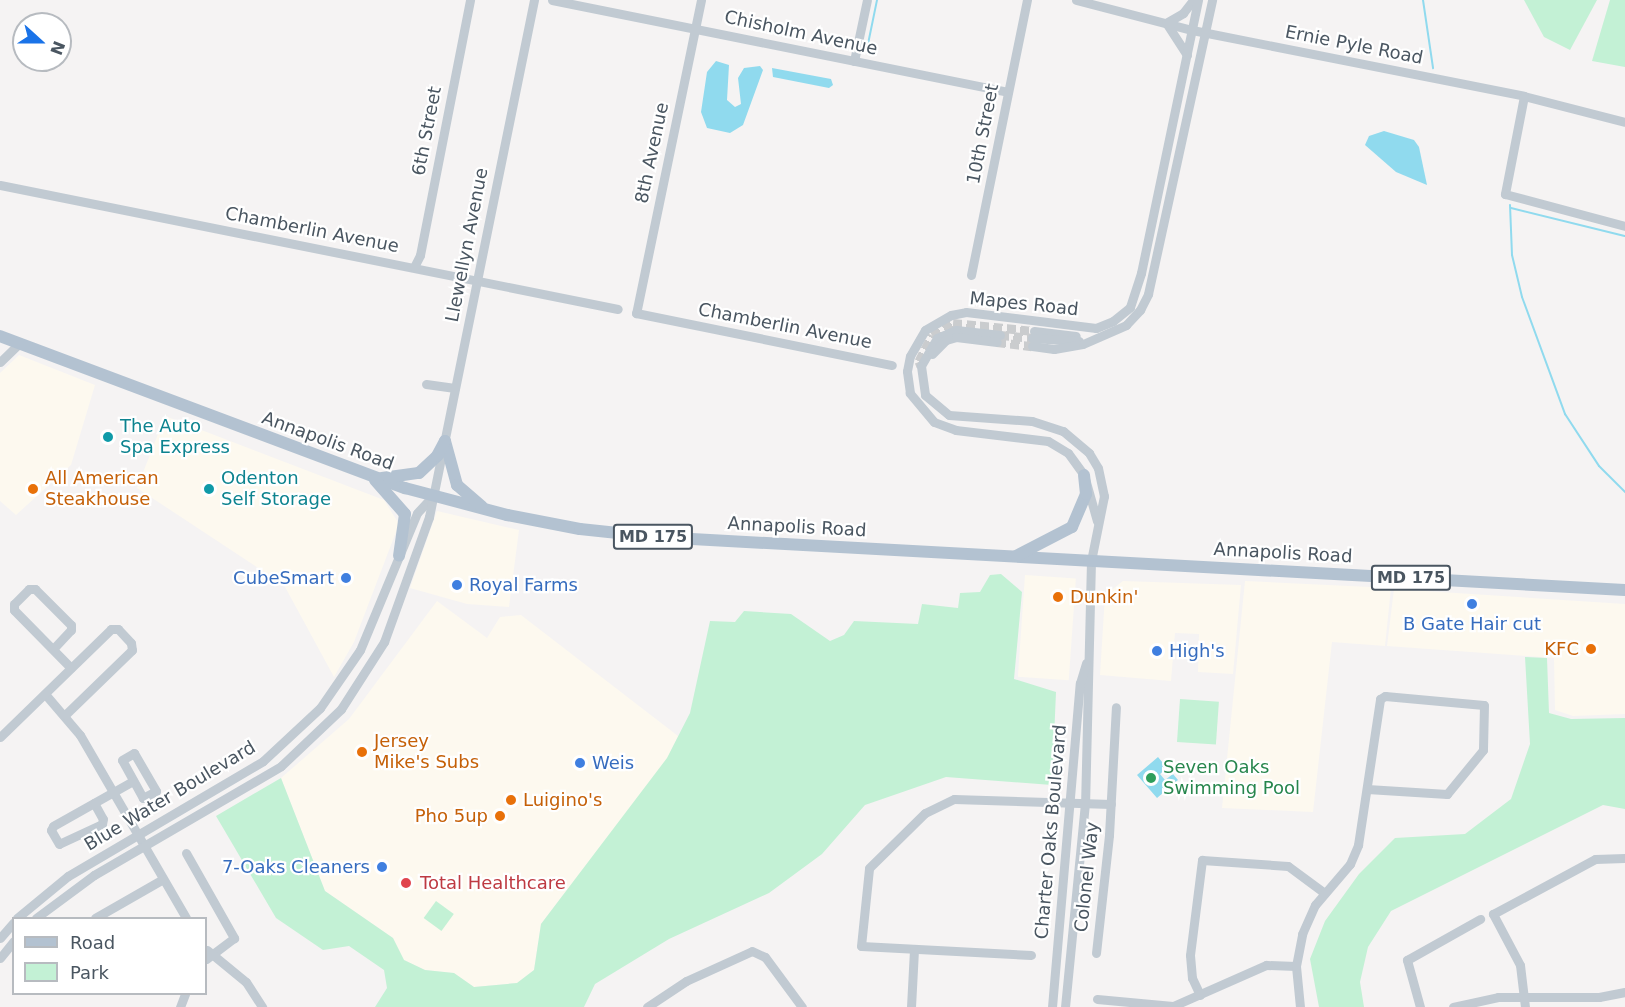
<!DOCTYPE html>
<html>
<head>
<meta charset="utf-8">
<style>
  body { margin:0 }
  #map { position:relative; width:1625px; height:1007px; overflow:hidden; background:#f5f3f3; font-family:"DejaVu Sans",sans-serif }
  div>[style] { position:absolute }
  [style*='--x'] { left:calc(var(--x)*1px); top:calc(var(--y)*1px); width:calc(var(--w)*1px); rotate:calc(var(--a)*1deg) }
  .commercial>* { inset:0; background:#fdf9ef; transform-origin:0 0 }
  .green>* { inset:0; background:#c3f1d5; transform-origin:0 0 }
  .water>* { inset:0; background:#90daee }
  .stream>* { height:2px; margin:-1px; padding:0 1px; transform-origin:1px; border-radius:1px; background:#90daee }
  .minor-tunnel>* { height:9px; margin-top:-4.5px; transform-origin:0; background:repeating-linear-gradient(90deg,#caccce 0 9px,transparent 0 13.5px) }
  .minor>* { height:9px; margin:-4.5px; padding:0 4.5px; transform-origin:4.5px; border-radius:4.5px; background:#c1cad2 }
  .major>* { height:12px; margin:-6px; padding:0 6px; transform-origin:6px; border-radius:6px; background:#b3c2d1 }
  .dots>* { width:16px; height:16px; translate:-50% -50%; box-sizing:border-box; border:3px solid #fff; border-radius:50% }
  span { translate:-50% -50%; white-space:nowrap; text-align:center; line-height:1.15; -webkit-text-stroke:4.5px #fff; paint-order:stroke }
  .shield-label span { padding:2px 4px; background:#fff; border:2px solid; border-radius:4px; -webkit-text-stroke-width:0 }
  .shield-label { font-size:16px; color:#4a5661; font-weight:700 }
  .street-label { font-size:18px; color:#4a5661 }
  .culture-label { font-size:18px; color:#0d838f }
  .left { translate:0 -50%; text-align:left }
  .food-label { font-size:18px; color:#c56008 }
  .right { translate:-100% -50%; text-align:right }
  .shop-label { font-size:18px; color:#366cbe }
  .leisure-label { font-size:18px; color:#27864d }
  .health-label { font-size:18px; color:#be3a42 }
  .legend { position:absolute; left:12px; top:917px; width:195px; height:78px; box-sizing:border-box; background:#fff; border:2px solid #b7bbc0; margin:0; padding:8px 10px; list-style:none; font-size:18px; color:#4a5661 }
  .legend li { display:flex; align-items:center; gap:12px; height:30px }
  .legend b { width:30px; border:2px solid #b7bbc0 }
  .north { position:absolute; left:12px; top:12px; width:60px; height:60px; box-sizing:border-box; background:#fff; border:2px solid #b7bbc0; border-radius:50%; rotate:111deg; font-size:16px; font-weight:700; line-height:24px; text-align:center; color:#4a5661 }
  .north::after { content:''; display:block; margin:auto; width:21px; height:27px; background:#1a73e8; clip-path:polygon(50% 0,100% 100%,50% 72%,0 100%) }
</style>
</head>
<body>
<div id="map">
  <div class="commercial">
    <div style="clip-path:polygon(19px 355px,95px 385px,71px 465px,16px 515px,0 501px,0 373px)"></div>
    <div style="clip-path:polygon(165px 416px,384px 500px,399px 524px,354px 642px,334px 677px,284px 585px,137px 488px)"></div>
    <div style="clip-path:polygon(437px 511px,519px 530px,509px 607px,467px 604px,410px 588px)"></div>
    <div style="left:1025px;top:575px;width:51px;height:102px;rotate:4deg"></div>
    <div style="clip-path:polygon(1123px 581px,1241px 585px,1233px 674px,1198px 672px,1199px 634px,1175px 633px,1171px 681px,1100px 675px,1105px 595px)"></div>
    <div style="clip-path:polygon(1245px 581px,1391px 588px,1385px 646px,1332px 642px,1313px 812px,1222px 808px)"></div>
    <div style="clip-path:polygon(1394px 589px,1625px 604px,1625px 714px,1573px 716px,1555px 710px,1554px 658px,1387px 646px)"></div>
    <div style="clip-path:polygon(437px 601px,487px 638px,500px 617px,521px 615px,678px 736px,667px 759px,541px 924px,534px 970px,517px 983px,474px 987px,454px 973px,425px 970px,404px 960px,393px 938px,325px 891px,281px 778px,349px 719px)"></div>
  </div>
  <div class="green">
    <div style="clip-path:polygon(1524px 0,1597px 0,1570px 50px,1544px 37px)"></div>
    <div style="clip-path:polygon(1610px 0,1625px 0,1625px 67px,1592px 61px)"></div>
    <div style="clip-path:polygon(1001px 574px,1022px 592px,1014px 679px,1056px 692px,1052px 785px,946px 777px,865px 805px,822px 854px,769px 893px,669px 939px,595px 984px,584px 1007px,375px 1007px,387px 988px,384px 970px,349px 946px,323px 950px,276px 918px,216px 816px,281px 778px,325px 891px,393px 938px,404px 960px,425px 970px,454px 973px,474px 987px,517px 983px,534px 970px,541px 924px,667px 758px,690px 713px,710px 621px,735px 622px,744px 611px,791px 614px,830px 641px,844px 635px,854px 621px,918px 624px,922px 604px,958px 608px,960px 593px,980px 592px,990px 575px)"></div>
    <div style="clip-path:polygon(1525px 657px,1547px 658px,1549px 713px,1571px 719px,1625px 718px,1625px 809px,1603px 805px,1391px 911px,1368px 947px,1360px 982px,1364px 1007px,1319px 1007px,1310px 959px,1325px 921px,1359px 874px,1395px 838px,1465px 834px,1511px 799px,1530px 744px)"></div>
    <div style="left:1180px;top:699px;width:39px;height:43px;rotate:4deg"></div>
    <div style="left:436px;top:901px;width:22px;height:21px;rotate:36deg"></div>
  </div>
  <div class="water">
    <div style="clip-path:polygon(716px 61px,729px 65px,727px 100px,735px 107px,741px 104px,738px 78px,744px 68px,760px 66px,763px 70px,743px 125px,730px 133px,707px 128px,701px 112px,707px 72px)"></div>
    <div style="clip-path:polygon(772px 68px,831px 79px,833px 85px,829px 88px,773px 77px)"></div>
    <div style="clip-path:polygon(1384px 131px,1414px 140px,1419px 147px,1427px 185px,1396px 172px,1365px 145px,1369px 136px)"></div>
    <div style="clip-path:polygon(1158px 757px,1167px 768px,1160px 774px,1165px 780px,1173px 774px,1178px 780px,1157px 798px,1137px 775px)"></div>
  </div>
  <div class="stream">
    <div style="--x:1423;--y:0;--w:69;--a:81.6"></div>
    <div style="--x:868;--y:44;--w:45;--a:-78.4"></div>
    <div style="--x:1510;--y:205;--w:50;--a:87.7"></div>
    <div style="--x:1512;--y:255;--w:43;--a:76.6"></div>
    <div style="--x:1522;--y:297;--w:125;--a:69.8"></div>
    <div style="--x:1565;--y:414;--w:62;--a:56.8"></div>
    <div style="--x:1599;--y:466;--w:37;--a:45"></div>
    <div style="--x:1511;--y:208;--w:117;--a:13.8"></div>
  </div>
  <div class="minor-tunnel">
    <div style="--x:1000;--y:335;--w:32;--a:5"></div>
    <div style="--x:997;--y:342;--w:35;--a:7"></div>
    <div style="--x:921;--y:366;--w:5;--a:-112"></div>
    <div style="--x:919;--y:361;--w:29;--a:-63"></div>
    <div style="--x:932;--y:335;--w:24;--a:-30"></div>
    <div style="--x:953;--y:323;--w:81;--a:5.6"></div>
  </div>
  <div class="minor">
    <div style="--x:552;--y:0;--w:465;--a:11.4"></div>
    <div style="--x:701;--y:0;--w:320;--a:101.7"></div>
    <div style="--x:636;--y:313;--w:261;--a:11.5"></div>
    <div style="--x:1076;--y:0;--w:120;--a:14.5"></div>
    <div style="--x:1192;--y:30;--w:338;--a:11.2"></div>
    <div style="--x:1524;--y:96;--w:104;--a:14.4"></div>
    <div style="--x:1187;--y:55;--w:38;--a:-123"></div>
    <div style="--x:1166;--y:23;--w:20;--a:-30"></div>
    <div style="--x:1183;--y:13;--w:16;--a:-52"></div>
    <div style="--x:854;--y:61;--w:62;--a:-78"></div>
    <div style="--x:1524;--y:96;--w:100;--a:101"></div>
    <div style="--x:1505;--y:194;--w:124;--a:14.9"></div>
    <div style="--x:0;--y:185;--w:630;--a:11.35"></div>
    <div style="--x:414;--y:267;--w:13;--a:-63"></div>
    <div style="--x:420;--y:255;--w:260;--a:-78.9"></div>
    <div style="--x:971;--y:275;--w:281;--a:-78.5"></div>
    <div style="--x:1034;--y:331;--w:42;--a:6.8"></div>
    <div style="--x:1000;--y:335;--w:44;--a:-173.5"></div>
    <div style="--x:956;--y:330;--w:21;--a:157"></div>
    <div style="--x:937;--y:338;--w:32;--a:120"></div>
    <div style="--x:921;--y:366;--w:29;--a:82"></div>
    <div style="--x:925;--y:395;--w:31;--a:40"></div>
    <div style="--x:949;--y:415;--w:83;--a:4.1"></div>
    <div style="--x:1032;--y:421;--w:33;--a:18"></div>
    <div style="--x:1063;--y:431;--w:34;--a:40"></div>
    <div style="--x:1089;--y:453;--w:17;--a:59"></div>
    <div style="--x:1098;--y:468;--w:29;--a:78"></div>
    <div style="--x:1104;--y:496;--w:66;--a:101.3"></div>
    <div style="--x:1091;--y:561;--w:242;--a:91.4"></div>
    <div style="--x:1085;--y:803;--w:205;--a:95.6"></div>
    <div style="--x:1032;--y:338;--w:47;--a:3.7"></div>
    <div style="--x:1032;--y:346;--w:22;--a:8"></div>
    <div style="--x:1054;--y:349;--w:29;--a:-10"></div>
    <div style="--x:1083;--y:344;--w:47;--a:-23.8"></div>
    <div style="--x:1126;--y:325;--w:21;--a:-47"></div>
    <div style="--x:1140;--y:310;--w:18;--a:-63"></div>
    <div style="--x:1148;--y:294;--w:301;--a:-77.7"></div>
    <div style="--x:932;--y:354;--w:20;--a:-45"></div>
    <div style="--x:946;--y:340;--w:10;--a:-17"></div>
    <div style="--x:956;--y:337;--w:41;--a:7"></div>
    <div style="--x:0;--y:362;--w:28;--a:-44"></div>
    <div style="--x:426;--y:384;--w:29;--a:8"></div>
    <div style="--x:1097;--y:521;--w:48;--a:-105.8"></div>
    <div style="--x:1084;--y:475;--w:27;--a:-126"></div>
    <div style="--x:1068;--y:453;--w:23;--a:-149"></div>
    <div style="--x:1048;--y:441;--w:93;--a:-173.2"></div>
    <div style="--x:956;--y:430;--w:23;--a:-160"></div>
    <div style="--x:934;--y:422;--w:38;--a:-130"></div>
    <div style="--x:910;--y:393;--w:22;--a:-98"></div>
    <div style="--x:907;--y:371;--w:15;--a:-79"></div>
    <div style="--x:910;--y:356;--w:30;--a:-60"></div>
    <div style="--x:925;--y:330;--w:30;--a:-30"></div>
    <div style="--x:951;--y:315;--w:15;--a:-11"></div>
    <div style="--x:966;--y:312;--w:131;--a:7"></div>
    <div style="--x:1096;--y:328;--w:18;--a:-22"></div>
    <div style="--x:1113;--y:321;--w:22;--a:-39"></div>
    <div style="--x:1130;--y:307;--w:36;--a:-72"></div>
    <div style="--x:1141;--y:273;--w:279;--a:-78.2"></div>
    <div style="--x:53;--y:649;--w:26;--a:-47"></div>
    <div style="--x:71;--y:630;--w:5;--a:-90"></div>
    <div style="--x:71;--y:625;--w:51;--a:-135"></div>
    <div style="--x:35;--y:589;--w:6;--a:180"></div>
    <div style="--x:29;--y:589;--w:21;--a:135"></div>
    <div style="--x:14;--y:604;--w:6;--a:90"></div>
    <div style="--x:14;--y:610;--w:81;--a:45.5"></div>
    <div style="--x:45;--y:694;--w:54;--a:49.5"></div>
    <div style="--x:80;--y:735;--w:211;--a:59.9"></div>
    <div style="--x:0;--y:737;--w:155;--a:-44.2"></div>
    <div style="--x:111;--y:629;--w:7;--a:0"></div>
    <div style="--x:118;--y:629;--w:19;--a:47"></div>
    <div style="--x:131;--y:643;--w:7;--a:82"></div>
    <div style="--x:132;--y:650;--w:93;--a:135.9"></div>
    <div style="--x:134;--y:753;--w:44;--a:59.9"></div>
    <div style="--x:156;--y:791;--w:15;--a:152"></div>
    <div style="--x:143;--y:798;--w:43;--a:-118.9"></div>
    <div style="--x:122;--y:760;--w:14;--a:-30"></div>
    <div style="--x:94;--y:803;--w:18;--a:61"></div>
    <div style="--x:103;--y:819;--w:5;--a:101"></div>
    <div style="--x:102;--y:824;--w:47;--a:155.1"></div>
    <div style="--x:59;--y:844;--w:16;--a:-120"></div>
    <div style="--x:51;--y:830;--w:4;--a:-63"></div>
    <div style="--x:53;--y:826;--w:92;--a:-29.4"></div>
    <div style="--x:186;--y:853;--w:98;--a:60.5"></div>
    <div style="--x:234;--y:938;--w:35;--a:143"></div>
    <div style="--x:17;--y:918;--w:66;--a:-39.5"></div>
    <div style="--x:68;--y:876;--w:226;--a:-30.5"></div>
    <div style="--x:263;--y:761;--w:78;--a:-42.9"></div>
    <div style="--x:320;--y:708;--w:70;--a:-55.4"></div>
    <div style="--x:360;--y:650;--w:148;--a:-67.4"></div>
    <div style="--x:417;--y:513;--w:22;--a:-47"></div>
    <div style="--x:36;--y:918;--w:72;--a:-36.6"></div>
    <div style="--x:94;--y:875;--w:216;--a:-30.2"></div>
    <div style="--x:281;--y:766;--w:83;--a:-43.5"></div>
    <div style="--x:341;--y:709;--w:80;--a:-57.3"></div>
    <div style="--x:384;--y:642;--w:133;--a:-70.2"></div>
    <div style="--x:429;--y:517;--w:528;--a:-78.52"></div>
    <div style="--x:95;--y:918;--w:78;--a:-29.8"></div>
    <div style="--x:0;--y:938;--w:21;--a:-49"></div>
    <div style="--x:207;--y:950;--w:50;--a:39.4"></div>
    <div style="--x:246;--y:982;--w:30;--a:57"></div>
    <div style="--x:1096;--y:953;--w:119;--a:-83.7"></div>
    <div style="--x:1109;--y:835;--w:128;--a:-86.9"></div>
    <div style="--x:1031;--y:955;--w:170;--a:-177"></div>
    <div style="--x:861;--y:946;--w:78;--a:-84.1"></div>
    <div style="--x:869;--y:868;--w:78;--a:-44.5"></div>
    <div style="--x:925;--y:813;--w:32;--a:-26"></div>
    <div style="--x:954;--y:799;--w:157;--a:1.8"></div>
    <div style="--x:0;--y:958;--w:22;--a:-51"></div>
    <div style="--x:1200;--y:995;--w:19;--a:-115"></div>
    <div style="--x:1192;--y:978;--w:23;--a:-95"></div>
    <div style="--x:1190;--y:955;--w:96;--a:-82.8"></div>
    <div style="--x:1202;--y:860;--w:86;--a:4"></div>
    <div style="--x:1288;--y:866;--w:44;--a:36.6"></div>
    <div style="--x:1097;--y:999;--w:76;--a:5.3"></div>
    <div style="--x:1173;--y:1006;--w:102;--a:-23.8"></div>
    <div style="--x:1266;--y:965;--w:30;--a:2"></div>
    <div style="--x:180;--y:1007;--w:14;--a:-69"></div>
    <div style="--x:647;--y:1007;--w:47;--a:-33.7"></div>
    <div style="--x:686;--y:981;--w:72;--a:-24.4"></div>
    <div style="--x:752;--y:951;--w:14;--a:25"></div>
    <div style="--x:765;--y:957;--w:62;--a:53.5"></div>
    <div style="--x:911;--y:1007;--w:58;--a:-87"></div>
    <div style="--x:1052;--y:1007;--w:325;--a:-85.1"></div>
    <div style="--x:1080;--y:683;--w:21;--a:-73"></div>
    <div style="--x:1300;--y:1007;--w:41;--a:-95.6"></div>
    <div style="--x:1296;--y:966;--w:33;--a:-79"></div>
    <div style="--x:1302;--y:934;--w:32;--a:-66"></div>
    <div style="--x:1315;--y:905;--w:54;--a:-49.5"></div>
    <div style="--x:1350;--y:864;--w:21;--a:-67"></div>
    <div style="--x:1358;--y:845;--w:148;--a:-81.4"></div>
    <div style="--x:1380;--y:699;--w:6;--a:-31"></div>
    <div style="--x:1385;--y:696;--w:99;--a:5.2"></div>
    <div style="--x:1484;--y:705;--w:45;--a:91.3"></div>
    <div style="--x:1483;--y:750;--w:57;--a:129.3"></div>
    <div style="--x:1447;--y:794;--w:80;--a:-176.4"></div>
    <div style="--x:1420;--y:1007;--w:49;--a:-105.5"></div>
    <div style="--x:1407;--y:960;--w:84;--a:-29.3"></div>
    <div style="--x:1453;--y:1007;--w:46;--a:-12.5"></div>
    <div style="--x:1498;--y:997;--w:101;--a:0"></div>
    <div style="--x:1599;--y:997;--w:26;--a:-11"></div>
    <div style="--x:1525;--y:1007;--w:42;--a:-96.8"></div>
    <div style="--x:1520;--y:965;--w:58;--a:-117.9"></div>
    <div style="--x:1493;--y:914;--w:116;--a:-28.3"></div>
    <div style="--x:1595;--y:859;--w:30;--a:-2"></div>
  </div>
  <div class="major">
    <div style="--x:0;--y:336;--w:433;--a:20.6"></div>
    <div style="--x:405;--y:488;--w:106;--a:14.8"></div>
    <div style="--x:507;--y:515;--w:74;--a:10.9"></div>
    <div style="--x:580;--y:529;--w:76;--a:6"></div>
    <div style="--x:656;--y:537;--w:970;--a:3.13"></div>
    <div style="--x:445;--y:441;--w:46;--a:74.7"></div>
    <div style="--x:457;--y:485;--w:33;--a:41"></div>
    <div style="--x:382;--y:478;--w:37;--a:-8"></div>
    <div style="--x:419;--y:473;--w:25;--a:-43"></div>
    <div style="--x:437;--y:456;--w:17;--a:-62"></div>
    <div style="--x:375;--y:480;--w:45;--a:48.6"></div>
    <div style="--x:405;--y:514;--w:42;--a:98.1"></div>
    <div style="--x:1016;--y:556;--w:63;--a:-27.4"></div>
    <div style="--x:1072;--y:527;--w:36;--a:-67"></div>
    <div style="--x:1086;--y:494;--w:19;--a:-96"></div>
  </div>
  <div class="dots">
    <div style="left:108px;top:437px;background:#0f9aa8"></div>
    <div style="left:33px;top:489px;background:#e8710a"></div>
    <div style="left:209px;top:489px;background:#0f9aa8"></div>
    <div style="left:346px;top:578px;background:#3f7fe0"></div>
    <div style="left:457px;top:585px;background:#3f7fe0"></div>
    <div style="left:1058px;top:597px;background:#e8710a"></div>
    <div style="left:1472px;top:604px;background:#3f7fe0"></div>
    <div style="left:1591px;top:649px;background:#e8710a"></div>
    <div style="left:1157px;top:651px;background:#3f7fe0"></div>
    <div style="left:362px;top:752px;background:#e8710a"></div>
    <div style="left:580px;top:763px;background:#3f7fe0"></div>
    <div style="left:1151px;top:778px;background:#2e9e5b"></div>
    <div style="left:511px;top:800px;background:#e8710a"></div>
    <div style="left:500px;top:816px;background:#e8710a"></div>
    <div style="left:382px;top:867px;background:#3f7fe0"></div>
    <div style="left:406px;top:883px;background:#e0444e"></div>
  </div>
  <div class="shield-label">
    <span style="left:653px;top:537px">MD 175</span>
    <span style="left:1411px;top:578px">MD 175</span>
  </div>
  <div class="street-label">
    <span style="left:801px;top:33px;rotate:12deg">Chisholm Avenue</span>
    <span style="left:1354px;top:45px;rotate:11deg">Ernie Pyle Road</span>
    <span style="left:427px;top:131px;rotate:-79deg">6th Street</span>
    <span style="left:983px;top:134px;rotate:-79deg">10th Street</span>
    <span style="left:652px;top:153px;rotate:-78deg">8th Avenue</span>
    <span style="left:312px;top:230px;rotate:11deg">Chamberlin Avenue</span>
    <span style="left:467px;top:245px;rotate:-79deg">Llewellyn Avenue</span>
    <span style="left:1024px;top:304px;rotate:6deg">Mapes Road</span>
    <span style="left:785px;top:326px;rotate:11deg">Chamberlin Avenue</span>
    <span style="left:328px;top:441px;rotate:20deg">Annapolis Road</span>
    <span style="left:797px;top:527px;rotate:3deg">Annapolis Road</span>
    <span style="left:1283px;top:553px;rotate:3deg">Annapolis Road</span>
    <span style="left:170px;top:796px;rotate:-31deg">Blue Water Boulevard</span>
    <span style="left:1051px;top:832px;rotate:-85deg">Charter Oaks Boulevard</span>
    <span style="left:1087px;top:877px;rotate:-84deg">Colonel Way</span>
  </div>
  <div class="culture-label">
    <span class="left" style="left:120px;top:437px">The Auto<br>Spa Express</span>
    <span class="left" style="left:221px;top:489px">Odenton<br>Self Storage</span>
  </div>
  <div class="food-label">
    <span class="left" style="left:45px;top:489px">All American<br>Steakhouse</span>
    <span class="left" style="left:1070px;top:597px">Dunkin'</span>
    <span class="right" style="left:1579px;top:649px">KFC</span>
    <span class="left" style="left:374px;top:752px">Jersey<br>Mike's Subs</span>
    <span class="left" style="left:523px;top:800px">Luigino's</span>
    <span class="right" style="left:488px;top:816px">Pho 5up</span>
  </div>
  <div class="shop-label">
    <span class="right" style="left:334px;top:578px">CubeSmart</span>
    <span class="left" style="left:469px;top:585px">Royal Farms</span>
    <span style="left:1472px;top:624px">B Gate Hair cut</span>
    <span class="left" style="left:1169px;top:651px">High's</span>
    <span class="left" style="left:592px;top:763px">Weis</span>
    <span class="right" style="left:370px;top:867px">7-Oaks Cleaners</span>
  </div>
  <div class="leisure-label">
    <span class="left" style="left:1163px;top:778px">Seven Oaks<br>Swimming Pool</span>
  </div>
  <div class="health-label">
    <span class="left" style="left:420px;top:883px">Total Healthcare</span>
  </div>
  <ul class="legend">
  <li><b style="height:8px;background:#b3c2d1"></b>Road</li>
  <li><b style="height:16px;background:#c3f1d5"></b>Park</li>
  </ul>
  <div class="north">N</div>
</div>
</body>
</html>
